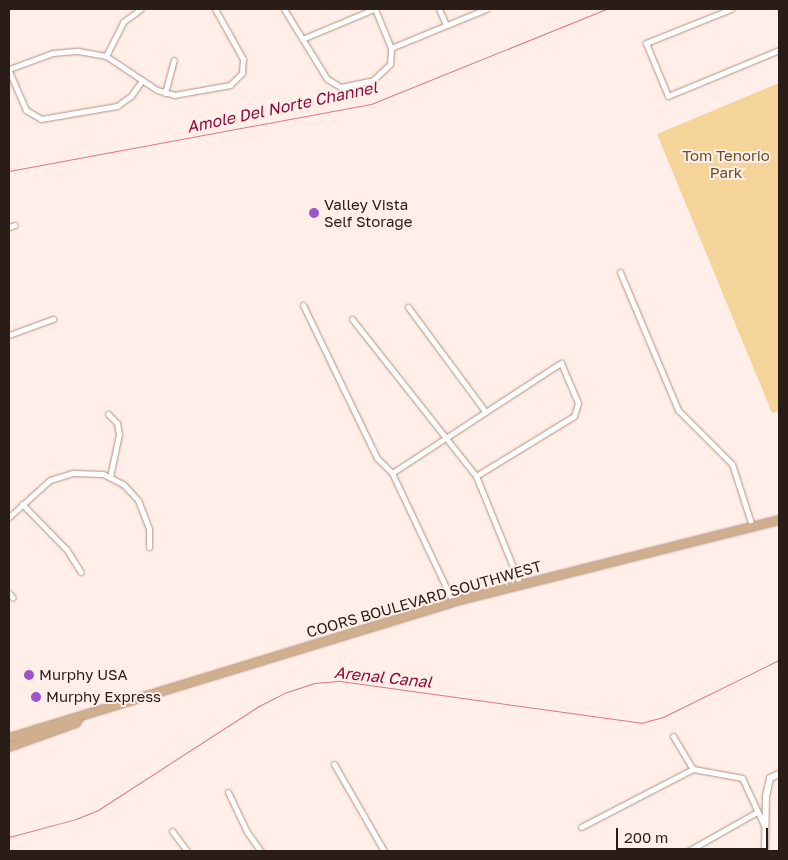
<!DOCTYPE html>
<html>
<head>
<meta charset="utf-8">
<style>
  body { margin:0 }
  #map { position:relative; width:788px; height:860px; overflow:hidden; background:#ffefe8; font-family:"Golos Text",sans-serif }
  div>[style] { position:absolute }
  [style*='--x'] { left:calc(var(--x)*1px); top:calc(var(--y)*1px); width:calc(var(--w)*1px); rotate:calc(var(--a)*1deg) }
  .green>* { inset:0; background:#f5d499 }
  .stream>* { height:1px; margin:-0.5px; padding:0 0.5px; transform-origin:0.5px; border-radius:0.5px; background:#dc768c }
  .roads { filter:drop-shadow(0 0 1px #b38f7f) drop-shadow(0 0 1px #b38f7f) }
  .minor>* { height:5px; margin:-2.5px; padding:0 2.5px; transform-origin:2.5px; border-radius:2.5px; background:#fff }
  .tertiary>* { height:6px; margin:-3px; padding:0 3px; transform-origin:3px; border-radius:3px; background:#fff }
  .primary>* { height:8px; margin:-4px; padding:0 4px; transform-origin:4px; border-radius:4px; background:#d0af8e }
  .dots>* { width:14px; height:14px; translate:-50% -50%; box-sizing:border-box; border:2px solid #ffefe8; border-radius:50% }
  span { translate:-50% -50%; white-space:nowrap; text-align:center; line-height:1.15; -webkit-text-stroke:4px #ffefe8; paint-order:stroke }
  .park-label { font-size:15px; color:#655028 }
  .poi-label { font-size:15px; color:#2a1c16 }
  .left { translate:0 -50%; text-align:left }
  .street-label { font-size:15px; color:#2a1c16 }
  .water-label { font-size:16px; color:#8b0c3c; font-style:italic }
  .frame { position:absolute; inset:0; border:10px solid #2a1c16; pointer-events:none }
  .scale { position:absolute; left:616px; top:828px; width:152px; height:22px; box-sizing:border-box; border:2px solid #2a1c16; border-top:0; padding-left:6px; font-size:15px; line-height:18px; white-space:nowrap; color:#2a1c16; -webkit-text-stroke:4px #ffefe8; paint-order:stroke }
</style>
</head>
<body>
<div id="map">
  <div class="green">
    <div style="clip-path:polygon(779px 83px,779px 411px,772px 413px,657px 134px)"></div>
  </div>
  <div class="stream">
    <div style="--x:9;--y:171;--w:368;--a:-10.5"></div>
    <div style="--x:371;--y:104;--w:253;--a:-22"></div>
    <div style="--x:9;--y:837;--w:69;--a:-15"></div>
    <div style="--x:76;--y:819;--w:24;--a:-22"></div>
    <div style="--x:98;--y:810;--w:192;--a:-32.9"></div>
    <div style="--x:259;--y:706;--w:31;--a:-27"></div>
    <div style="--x:287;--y:692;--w:29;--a:-18"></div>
    <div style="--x:315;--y:683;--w:25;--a:-5"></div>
    <div style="--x:340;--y:681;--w:304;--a:7.9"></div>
    <div style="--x:641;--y:723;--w:23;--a:-15"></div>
    <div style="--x:663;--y:717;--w:129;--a:-26.2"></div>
  </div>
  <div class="roads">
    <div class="minor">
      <div style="--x:284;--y:9;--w:82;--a:58.4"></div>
      <div style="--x:327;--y:79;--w:16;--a:30"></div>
      <div style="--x:341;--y:87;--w:33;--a:-12"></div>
      <div style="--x:373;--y:80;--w:23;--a:-43"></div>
      <div style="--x:390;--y:64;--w:16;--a:-86"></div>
      <div style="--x:391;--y:48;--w:42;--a:-112.3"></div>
      <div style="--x:439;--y:9;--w:17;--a:66"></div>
      <div style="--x:731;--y:9;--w:92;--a:158.2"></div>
      <div style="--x:646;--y:43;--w:57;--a:67.5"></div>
      <div style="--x:668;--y:96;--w:120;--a:-22.5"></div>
      <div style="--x:302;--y:39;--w:78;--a:-22.6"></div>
      <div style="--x:391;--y:48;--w:103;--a:-22.3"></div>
      <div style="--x:106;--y:56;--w:38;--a:-63"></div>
      <div style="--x:123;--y:22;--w:22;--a:-36"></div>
      <div style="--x:9;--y:69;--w:47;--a:-20"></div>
      <div style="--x:53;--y:53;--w:25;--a:-5"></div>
      <div style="--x:78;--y:51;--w:28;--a:10"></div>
      <div style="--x:106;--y:56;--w:61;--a:33.7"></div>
      <div style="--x:157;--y:90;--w:18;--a:16"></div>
      <div style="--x:174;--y:95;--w:57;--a:-10.1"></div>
      <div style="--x:230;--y:85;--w:17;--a:-45"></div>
      <div style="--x:242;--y:73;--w:14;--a:-86"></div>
      <div style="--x:243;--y:59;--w:57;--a:-119.2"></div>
      <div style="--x:9;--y:71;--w:43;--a:66.4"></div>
      <div style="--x:26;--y:110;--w:17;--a:31"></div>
      <div style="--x:41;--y:119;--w:77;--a:-9.7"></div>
      <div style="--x:117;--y:106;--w:17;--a:-36"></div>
      <div style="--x:131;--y:96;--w:19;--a:-55"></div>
      <div style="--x:165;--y:93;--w:34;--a:-75"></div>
      <div style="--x:9;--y:227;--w:6;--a:-18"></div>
      <div style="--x:620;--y:272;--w:150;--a:67.2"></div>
      <div style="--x:678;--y:410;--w:76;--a:45"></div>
      <div style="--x:732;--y:464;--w:65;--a:72.1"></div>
      <div style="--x:303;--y:305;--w:170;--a:64.2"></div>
      <div style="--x:377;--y:458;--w:21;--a:45"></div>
      <div style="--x:392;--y:473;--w:143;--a:64.7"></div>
      <div style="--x:408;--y:307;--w:129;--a:53.5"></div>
      <div style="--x:352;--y:319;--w:200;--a:51.7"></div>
      <div style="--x:476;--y:476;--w:117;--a:67.8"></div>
      <div style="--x:9;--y:335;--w:47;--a:-20"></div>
      <div style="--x:108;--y:414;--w:13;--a:45"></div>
      <div style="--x:117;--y:423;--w:11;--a:80"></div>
      <div style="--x:119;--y:434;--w:44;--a:101.8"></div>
      <div style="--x:392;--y:473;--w:202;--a:-33.1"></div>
      <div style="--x:561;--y:363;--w:43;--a:67"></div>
      <div style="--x:578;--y:403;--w:14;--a:107"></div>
      <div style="--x:574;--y:416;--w:115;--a:148.5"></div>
      <div style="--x:22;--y:504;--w:64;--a:45.6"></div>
      <div style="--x:67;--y:550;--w:26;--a:58"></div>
      <div style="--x:9;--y:517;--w:55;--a:-42.1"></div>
      <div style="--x:50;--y:480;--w:24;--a:-17"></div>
      <div style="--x:73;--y:473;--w:30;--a:2"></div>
      <div style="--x:103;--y:474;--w:22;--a:27"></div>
      <div style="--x:123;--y:484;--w:22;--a:47"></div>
      <div style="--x:138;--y:500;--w:30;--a:69"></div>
      <div style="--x:149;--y:528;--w:19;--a:90"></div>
      <div style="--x:9;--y:593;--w:6;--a:51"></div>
      <div style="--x:673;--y:736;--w:39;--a:59"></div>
      <div style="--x:334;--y:764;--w:100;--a:60.1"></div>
      <div style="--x:228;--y:792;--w:44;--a:64.6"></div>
      <div style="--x:247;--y:832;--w:24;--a:54"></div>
      <div style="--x:581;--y:827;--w:126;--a:-27.4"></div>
      <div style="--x:693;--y:769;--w:50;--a:10.4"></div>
      <div style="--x:742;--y:778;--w:52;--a:64.9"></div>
      <div style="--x:172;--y:831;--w:25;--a:53"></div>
      <div style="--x:688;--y:851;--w:79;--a:-29.5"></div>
    </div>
    <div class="tertiary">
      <div style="--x:765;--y:851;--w:55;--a:-89"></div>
      <div style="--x:766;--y:796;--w:18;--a:-77"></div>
      <div style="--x:770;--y:778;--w:10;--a:-24"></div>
    </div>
    <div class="primary">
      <div style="--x:9;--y:738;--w:464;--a:-17"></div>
      <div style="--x:453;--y:602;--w:336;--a:-14.1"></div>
      <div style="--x:9;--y:747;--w:71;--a:-19.7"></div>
      <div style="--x:76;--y:723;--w:7;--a:-56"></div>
    </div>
  </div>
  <div class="dots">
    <div style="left:314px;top:213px;background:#9d54c7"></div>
    <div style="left:29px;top:675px;background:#9d54c7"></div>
    <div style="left:36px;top:697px;background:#9d54c7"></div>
  </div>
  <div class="park-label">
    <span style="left:726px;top:164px">Tom Tenorio<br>Park</span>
  </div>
  <div class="poi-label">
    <span class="left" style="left:324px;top:213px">Valley Vista<br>Self Storage</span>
    <span class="left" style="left:39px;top:675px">Murphy USA</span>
    <span class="left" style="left:46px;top:697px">Murphy Express</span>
  </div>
  <div class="street-label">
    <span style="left:424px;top:599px;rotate:-16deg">COORS BOULEVARD SOUTHWEST</span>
  </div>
  <div class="water-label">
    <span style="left:282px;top:107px;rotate:-12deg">Amole Del Norte Channel</span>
    <span style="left:383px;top:677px;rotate:6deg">Arenal Canal</span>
  </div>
  <div class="frame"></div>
  <div class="scale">200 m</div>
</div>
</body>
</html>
